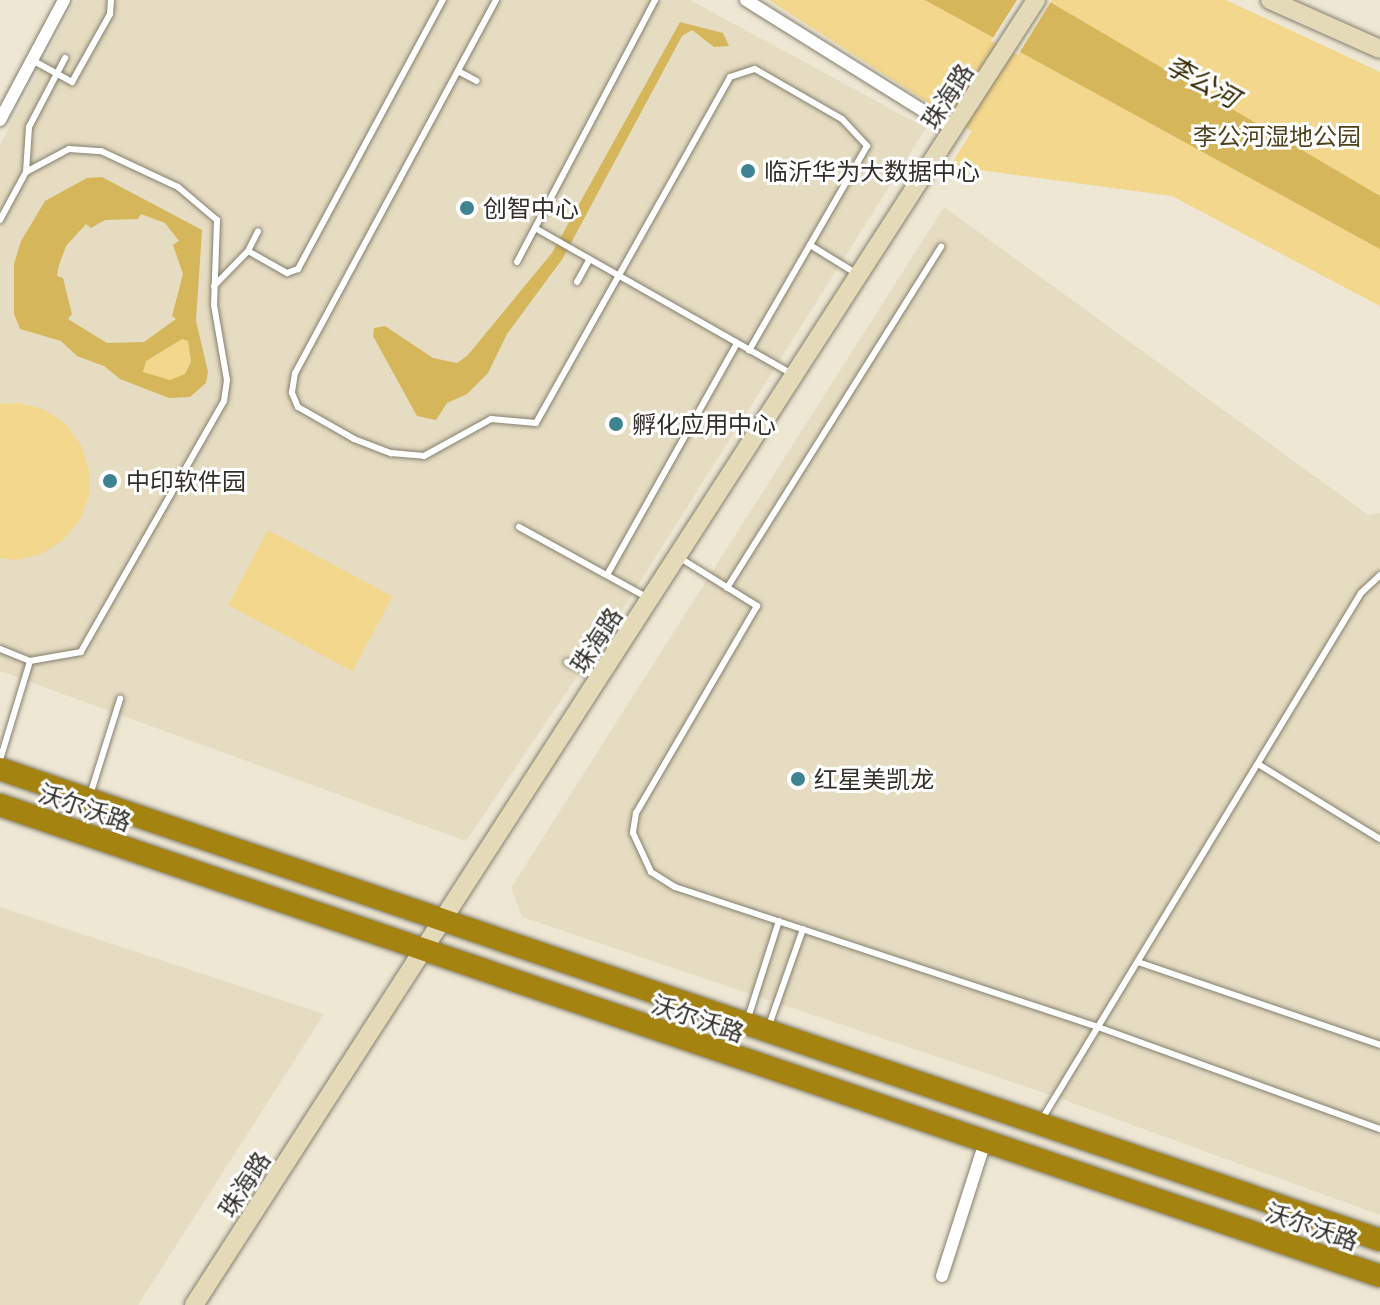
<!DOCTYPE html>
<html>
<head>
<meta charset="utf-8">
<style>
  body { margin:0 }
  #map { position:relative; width:1380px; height:1305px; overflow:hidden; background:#ede7d4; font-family:"Exo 2","Noto Sans SC",sans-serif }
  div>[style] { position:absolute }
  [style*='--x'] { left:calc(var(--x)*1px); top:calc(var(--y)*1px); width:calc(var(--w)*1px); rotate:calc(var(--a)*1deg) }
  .built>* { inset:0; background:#e5dcc2 }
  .green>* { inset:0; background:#f2d78d; transform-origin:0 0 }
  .water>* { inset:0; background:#d6b65a }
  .pier>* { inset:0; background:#ede7d4 }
  .roads { filter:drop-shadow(0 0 2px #857f6e) drop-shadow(0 0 2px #857f6e) }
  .lane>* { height:6px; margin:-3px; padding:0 3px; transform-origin:3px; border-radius:3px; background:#fff }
  .street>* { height:12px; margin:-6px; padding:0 6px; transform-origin:6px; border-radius:6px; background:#fff }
  .secondary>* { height:18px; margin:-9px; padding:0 9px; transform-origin:9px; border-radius:9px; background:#e4dab8 }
  .highway>* { height:22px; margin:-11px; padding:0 11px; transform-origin:11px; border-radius:11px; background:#a58311 }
  .dots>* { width:22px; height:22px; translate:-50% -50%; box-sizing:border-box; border:4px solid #fff; border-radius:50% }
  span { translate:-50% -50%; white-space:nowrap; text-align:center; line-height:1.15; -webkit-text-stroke:6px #fff; paint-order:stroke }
  .street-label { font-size:24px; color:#323029 }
  .park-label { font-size:24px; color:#50431c }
  .poi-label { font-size:24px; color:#323029 }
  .left { translate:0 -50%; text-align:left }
  .water-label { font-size:26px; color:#362800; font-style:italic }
</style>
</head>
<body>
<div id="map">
  <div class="built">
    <div style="clip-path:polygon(76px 0,690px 0,926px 128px,626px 604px,466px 841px,0 671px,0 145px)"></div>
    <div style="clip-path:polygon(944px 207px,1368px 515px,1380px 513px,1380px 1215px,1039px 1091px,522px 917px,511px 888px)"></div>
    <div style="clip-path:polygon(0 907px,324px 1014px,138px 1305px,0 1305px)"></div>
  </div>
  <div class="green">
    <div style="clip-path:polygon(769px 0,1226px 0,1380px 72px,1380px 306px,1172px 196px,950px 166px,972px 131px)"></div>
    <div style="clip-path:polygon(182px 339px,188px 341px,191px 362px,185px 374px,170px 380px,143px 372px,146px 361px)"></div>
    <div style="clip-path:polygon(20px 403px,45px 410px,66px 424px,81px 445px,89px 470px,89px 495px,80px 520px,63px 540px,41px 554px,16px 560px,0 558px,0 404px)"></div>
    <div style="left:268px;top:530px;width:141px;height:85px;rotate:28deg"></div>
  </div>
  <div class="water">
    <div style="clip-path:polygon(925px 0,1046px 0,1055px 5px,1380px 196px,1380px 249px)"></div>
    <div style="clip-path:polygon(680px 22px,723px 33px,729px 46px,714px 47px,692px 30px,682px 36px,563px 258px,507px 334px,488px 373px,467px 394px,447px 403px,436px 420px,417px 416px,373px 336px,374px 328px,385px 326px,433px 358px,457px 363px,467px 356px,552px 253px)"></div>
    <div style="clip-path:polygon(evenodd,102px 177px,202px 230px,196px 321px,208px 372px,206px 383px,190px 397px,169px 398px,120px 379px,104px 366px,77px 356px,61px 341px,20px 329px,14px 314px,14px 264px,21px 241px,45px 201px,87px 178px,102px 177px,141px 214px,165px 223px,179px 241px,173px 245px,183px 274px,172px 316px,176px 319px,144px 342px,107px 343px,68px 319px,72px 314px,63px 278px,57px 276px,59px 265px,66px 246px,86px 224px,91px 228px,105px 220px,138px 219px,141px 214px,102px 177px,182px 339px,188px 341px,191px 362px,185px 374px,170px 380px,143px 372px,146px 361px,182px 339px)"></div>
  </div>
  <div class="pier">
    <div style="clip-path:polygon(1017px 0,1052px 0,1018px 55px,991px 41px)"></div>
  </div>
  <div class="roads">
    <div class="lane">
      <div style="--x:496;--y:0;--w:424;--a:118.3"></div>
      <div style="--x:295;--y:373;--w:20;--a:99"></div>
      <div style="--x:292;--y:393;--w:15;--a:67"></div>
      <div style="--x:298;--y:407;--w:64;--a:29.7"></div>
      <div style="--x:354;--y:439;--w:40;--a:21"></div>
      <div style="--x:391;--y:453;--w:33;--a:5"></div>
      <div style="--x:424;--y:456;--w:77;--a:-28.9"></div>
      <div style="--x:491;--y:419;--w:45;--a:5.1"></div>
      <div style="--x:536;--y:423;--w:397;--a:-60.7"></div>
      <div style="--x:730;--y:77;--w:26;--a:-18"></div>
      <div style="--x:755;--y:69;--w:100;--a:29.9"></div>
      <div style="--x:842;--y:119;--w:37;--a:47"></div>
      <div style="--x:867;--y:146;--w:236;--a:120"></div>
      <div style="--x:32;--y:60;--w:46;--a:28.8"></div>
      <div style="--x:72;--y:82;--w:78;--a:-60.8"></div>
      <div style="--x:110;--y:14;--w:14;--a:-86"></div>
      <div style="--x:458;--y:71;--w:21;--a:28"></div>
      <div style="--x:26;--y:172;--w:45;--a:-86.2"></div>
      <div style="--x:29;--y:127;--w:78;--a:-62.4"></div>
      <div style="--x:0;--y:220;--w:55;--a:-61.6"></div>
      <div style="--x:26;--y:172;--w:49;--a:-28.1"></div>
      <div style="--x:69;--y:149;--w:32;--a:4"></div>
      <div style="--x:101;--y:151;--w:85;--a:25.1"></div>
      <div style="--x:178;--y:187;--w:51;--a:40.2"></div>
      <div style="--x:217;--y:220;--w:85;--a:92"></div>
      <div style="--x:214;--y:305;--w:76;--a:80.2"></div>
      <div style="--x:227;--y:380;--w:21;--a:98"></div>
      <div style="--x:224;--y:401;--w:289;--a:119.7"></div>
      <div style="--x:81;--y:652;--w:52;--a:170"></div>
      <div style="--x:30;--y:661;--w:32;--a:-158"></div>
      <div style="--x:535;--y:228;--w:296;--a:29.6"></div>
      <div style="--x:810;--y:245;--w:55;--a:31.7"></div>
      <div style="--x:248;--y:251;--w:22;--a:-63"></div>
      <div style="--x:517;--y:262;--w:296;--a:-62.2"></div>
      <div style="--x:577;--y:282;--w:26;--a:-61"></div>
      <div style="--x:214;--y:286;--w:49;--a:-45.8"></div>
      <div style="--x:248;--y:251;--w:45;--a:29.4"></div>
      <div style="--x:287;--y:273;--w:12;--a:-20"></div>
      <div style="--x:298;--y:269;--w:306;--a:-61.7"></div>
      <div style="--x:519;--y:527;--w:147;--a:28.8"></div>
      <div style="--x:680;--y:558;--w:91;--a:31.9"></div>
      <div style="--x:757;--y:606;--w:240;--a:120.3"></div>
      <div style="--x:636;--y:813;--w:20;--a:99"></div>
      <div style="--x:633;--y:833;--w:43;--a:65.2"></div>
      <div style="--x:651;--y:872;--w:28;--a:32"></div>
      <div style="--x:675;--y:887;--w:446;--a:18.3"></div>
      <div style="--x:1098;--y:1027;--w:300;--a:19.9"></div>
      <div style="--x:607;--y:575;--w:266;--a:-60.7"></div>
      <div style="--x:727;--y:588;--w:403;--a:-57.9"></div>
      <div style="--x:567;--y:662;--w:33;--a:27"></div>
      <div style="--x:0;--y:760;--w:103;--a:-73.1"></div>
      <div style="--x:1258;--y:764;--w:143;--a:31.6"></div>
      <div style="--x:90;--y:795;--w:101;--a:-72.6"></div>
      <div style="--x:1138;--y:962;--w:256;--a:18.9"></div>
      <div style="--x:747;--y:1021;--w:105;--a:-72.3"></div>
      <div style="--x:768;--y:1028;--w:105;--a:-70.5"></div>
      <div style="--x:1042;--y:1119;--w:615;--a:-58.76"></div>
      <div style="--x:1361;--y:593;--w:26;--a:-43"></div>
    </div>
    <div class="street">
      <div style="--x:746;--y:0;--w:245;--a:32"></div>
      <div style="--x:0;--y:120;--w:136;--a:-61.9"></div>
      <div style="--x:942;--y:1276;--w:141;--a:-72.2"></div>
    </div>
    <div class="secondary">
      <div style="--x:1270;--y:0;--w:120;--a:24"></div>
      <div style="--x:194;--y:1305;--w:1553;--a:-57.17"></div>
    </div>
    <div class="highway">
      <div style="--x:0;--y:769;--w:1458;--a:18.84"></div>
      <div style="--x:0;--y:805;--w:1458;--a:18.84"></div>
    </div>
  </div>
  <div class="dots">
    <div style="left:748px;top:171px;background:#3f8392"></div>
    <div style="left:467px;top:208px;background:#3f8392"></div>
    <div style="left:616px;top:424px;background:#3f8392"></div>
    <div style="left:110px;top:481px;background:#3f8392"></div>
    <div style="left:798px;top:779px;background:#3f8392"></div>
  </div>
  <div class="street-label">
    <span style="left:947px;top:96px;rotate:-57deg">珠海路</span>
    <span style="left:596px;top:640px;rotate:-57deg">珠海路</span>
    <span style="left:85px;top:807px;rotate:19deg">沃尔沃路</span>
    <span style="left:698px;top:1018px;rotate:19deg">沃尔沃路</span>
    <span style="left:244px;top:1184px;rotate:-57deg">珠海路</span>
    <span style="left:1312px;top:1226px;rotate:19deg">沃尔沃路</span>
  </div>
  <div class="park-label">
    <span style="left:1277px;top:136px">李公河湿地公园</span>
  </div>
  <div class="poi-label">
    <span class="left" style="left:764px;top:171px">临沂华为大数据中心</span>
    <span class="left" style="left:483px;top:208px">创智中心</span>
    <span class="left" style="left:632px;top:424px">孵化应用中心</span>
    <span class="left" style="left:126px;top:481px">中印软件园</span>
    <span class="left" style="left:814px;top:779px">红星美凯龙</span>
  </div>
  <div class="water-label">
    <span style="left:1203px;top:81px;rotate:29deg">李公河</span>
  </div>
</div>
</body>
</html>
